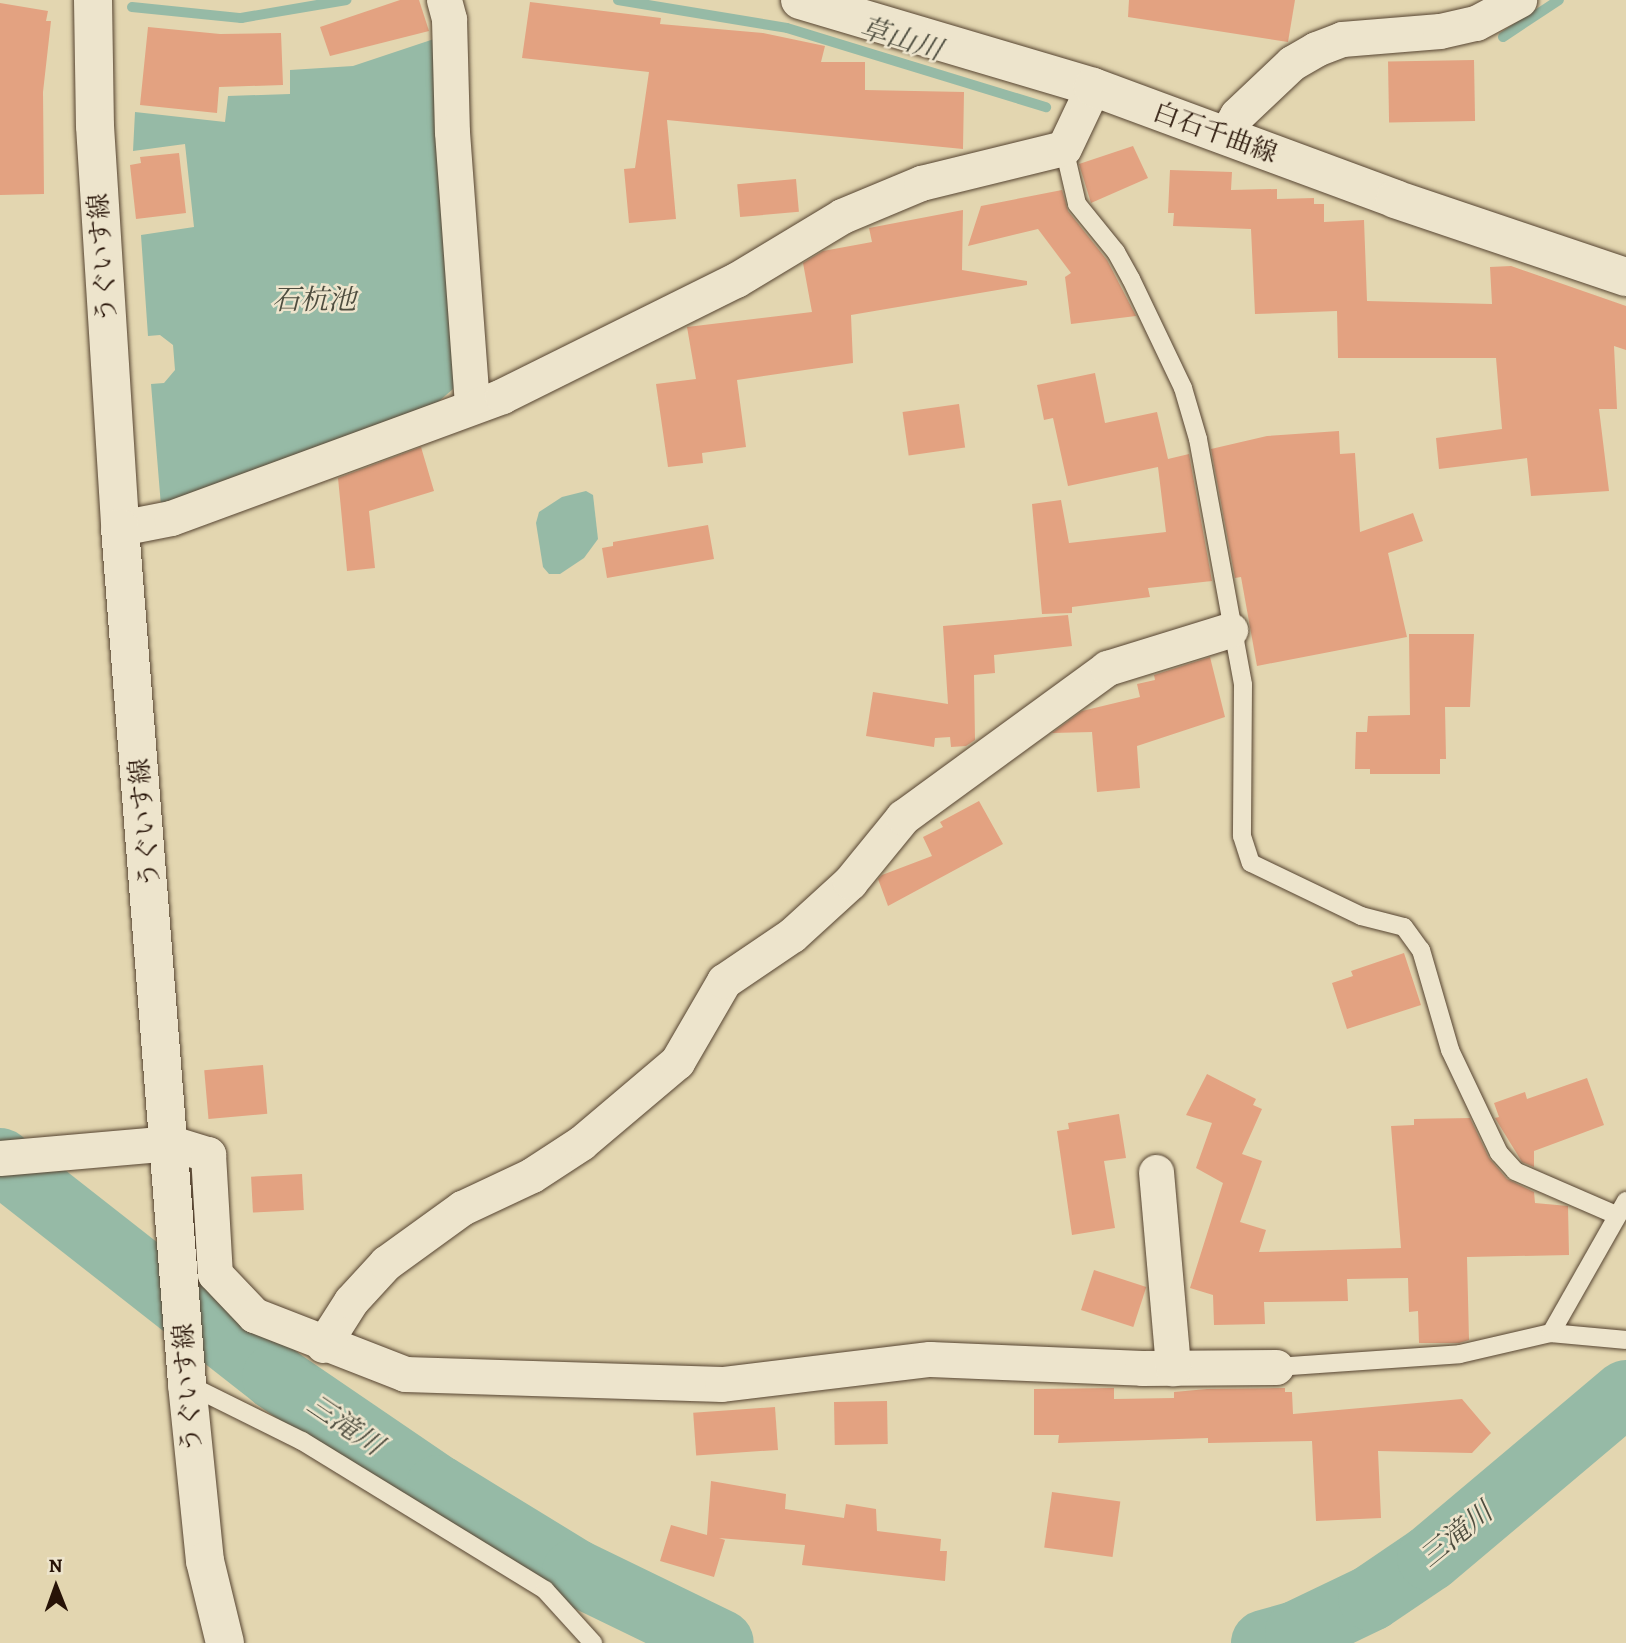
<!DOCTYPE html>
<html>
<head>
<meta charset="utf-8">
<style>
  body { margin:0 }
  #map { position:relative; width:1626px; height:1643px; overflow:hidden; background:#e3d6b0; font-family:Alegreya,"Noto Serif JP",serif }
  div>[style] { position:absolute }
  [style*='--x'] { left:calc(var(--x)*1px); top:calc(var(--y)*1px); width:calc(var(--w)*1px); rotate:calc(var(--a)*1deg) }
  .water>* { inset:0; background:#96baa6 }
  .stream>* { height:10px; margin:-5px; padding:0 5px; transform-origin:5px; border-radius:5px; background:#96baa6 }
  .river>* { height:66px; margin:-33px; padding:0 33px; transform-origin:33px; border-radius:33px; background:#96baa6 }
  .building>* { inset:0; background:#e3a281; transform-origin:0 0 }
  .roads { filter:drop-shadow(0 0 2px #564431) drop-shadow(0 0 2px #564431) }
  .service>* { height:18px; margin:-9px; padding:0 9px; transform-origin:9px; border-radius:9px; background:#ede4cc }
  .minor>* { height:35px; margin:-17.5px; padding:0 17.5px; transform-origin:17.5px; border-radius:17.5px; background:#ede4cc }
  .tertiary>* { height:38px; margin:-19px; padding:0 19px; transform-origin:19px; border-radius:19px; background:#ede4cc }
  .secondary>* { height:38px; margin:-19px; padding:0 19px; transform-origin:19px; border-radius:19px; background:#ede4cc }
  span { translate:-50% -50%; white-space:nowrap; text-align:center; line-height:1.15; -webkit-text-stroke:5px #ede4cc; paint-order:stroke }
  .street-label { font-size:26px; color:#271307 }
  .water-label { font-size:28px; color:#4e4d3f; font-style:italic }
  .north { position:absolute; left:21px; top:1552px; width:70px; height:70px; -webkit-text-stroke:5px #ede4cc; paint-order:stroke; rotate:359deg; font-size:19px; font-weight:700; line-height:28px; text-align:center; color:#271307 }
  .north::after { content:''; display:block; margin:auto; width:24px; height:32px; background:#271307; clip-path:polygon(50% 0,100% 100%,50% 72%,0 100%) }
</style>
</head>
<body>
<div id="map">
  <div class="water">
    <div style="clip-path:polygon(440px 37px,458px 375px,453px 389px,438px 402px,161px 506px,151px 384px,164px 383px,175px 370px,173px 345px,160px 335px,148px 336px,141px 235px,194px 227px,185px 144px,133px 151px,135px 112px,225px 122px,228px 96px,290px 94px,290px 70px,353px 66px)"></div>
    <div style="clip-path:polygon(586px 491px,593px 495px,598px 539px,584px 558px,560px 574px,549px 574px,543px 567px,536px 523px,539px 512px,562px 497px)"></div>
  </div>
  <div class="stream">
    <div style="--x:618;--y:0;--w:171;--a:9.4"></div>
    <div style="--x:787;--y:28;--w:271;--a:17"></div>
    <div style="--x:132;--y:7;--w:110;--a:5.8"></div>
    <div style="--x:241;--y:18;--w:107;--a:-9.7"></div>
    <div style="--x:1503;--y:37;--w:67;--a:-33.5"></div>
  </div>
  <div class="river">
    <div style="--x:0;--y:1161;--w:350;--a:38.1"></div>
    <div style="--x:275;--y:1377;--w:197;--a:34.3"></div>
    <div style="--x:438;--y:1488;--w:161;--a:31.5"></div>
    <div style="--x:575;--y:1572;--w:162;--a:25.9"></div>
    <div style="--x:1264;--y:1643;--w:35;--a:-16"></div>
    <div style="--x:1298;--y:1633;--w:81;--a:-25.6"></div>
    <div style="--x:1371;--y:1598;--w:71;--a:-34.1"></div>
    <div style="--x:1430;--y:1558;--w:256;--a:-40.1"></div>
  </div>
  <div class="building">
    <div style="clip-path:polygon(400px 0,419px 0,429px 31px,330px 56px,320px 27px)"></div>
    <div style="clip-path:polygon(1129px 0,1295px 0,1288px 42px,1128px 17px)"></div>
    <div style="clip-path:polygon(530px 2px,661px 18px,660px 24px,763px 33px,825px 46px,821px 62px,865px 62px,865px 90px,964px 92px,963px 149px,667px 120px,676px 219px,629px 223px,624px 169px,635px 168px,649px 72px,522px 58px)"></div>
    <div style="clip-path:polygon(0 3px,48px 11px,46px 21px,51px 21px,43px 92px,44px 194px,0 195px)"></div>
    <div style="clip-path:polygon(148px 27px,220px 34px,281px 33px,283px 85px,219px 87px,217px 113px,140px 105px)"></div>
    <div style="left:1474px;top:60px;width:61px;height:86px;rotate:89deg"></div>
    <div style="clip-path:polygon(1133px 146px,1148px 178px,1091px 203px,1079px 164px)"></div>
    <div style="clip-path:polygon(179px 153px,186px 213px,136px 219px,130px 165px,141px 163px,140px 157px)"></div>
    <div style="clip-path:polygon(1170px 170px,1232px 172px,1231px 190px,1277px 189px,1277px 199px,1314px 198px,1314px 204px,1324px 204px,1324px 222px,1364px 220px,1367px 301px,1492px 304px,1490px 267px,1511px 266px,1626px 306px,1626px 350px,1614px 346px,1617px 409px,1599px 409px,1609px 491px,1531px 496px,1527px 458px,1439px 469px,1436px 438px,1502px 429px,1496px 358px,1338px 358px,1337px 311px,1255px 314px,1251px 229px,1173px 226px,1174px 213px,1168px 213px)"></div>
    <div style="left:796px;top:179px;width:33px;height:59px;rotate:85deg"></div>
    <div style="clip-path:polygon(1062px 190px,1068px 211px,1107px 260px,1136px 316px,1071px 324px,1065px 277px,1071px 273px,1038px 229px,968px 246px,981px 206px)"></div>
    <div style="clip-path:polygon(963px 210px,962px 270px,1027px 281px,1027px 285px,851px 315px,853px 363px,737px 380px,746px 447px,702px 453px,703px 463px,668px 467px,656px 384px,696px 379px,687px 327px,812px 312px,803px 263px,823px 251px,872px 242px,869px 228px)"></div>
    <div style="clip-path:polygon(1095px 373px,1105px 423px,1157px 412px,1168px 459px,1189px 454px,1212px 581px,1148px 588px,1150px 597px,1072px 607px,1072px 613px,1042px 614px,1032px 504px,1061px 500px,1069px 543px,1166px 532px,1158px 467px,1068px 486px,1053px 418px,1044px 420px,1037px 385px)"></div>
    <div style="left:959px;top:404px;width:44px;height:57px;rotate:82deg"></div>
    <div style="clip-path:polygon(1339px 431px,1340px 454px,1355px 453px,1360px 532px,1413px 513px,1423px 541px,1388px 553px,1407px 637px,1257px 666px,1241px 577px,1235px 578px,1211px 449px,1267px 436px)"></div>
    <div style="clip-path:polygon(421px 447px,434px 491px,369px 511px,375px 568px,347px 571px,338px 478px)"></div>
    <div style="clip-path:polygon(708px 525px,714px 559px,607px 578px,602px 548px,613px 546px,613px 542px)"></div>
    <div style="clip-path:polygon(1068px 615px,1072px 646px,994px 655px,995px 673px,974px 675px,975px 740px,966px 746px,951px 747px,950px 737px,935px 738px,934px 747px,866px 736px,873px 692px,948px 704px,943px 626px)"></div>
    <div style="clip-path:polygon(1409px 634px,1474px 634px,1470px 707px,1445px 707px,1446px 759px,1440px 759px,1440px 774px,1370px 774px,1370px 769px,1355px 769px,1356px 732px,1367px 732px,1368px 716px,1410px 715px)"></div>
    <div style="clip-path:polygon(1210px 657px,1225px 717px,1137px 746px,1140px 788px,1097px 792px,1092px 732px,1052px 733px,1082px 711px,1140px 697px,1137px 684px,1155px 680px,1154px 675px)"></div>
    <div style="clip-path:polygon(979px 801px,1003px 844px,888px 906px,878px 879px,882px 875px,932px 856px,923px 837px,943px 827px,940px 822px)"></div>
    <div style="clip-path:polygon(1404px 953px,1421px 1005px,1347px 1029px,1332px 983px,1353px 976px,1351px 971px)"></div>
    <div style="left:263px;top:1065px;width:49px;height:59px;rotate:85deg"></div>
    <div style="clip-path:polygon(1207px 1074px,1256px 1099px,1253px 1105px,1262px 1109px,1242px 1154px,1262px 1161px,1240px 1222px,1266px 1230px,1259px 1252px,1401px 1248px,1391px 1126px,1414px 1125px,1414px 1119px,1470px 1118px,1489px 1158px,1507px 1179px,1534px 1192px,1535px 1203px,1568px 1206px,1569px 1255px,1467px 1257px,1469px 1340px,1459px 1343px,1419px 1343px,1418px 1311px,1409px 1312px,1408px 1278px,1347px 1279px,1348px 1301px,1264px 1302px,1265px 1324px,1214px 1325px,1213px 1295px,1190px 1288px,1223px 1183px,1196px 1168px,1212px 1123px,1186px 1115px)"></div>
    <div style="clip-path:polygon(1587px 1078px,1604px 1125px,1534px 1151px,1534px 1167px,1522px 1162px,1495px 1118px,1499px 1117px,1494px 1103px,1525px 1092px,1527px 1099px)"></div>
    <div style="clip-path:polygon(1119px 1114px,1126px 1158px,1104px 1161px,1115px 1228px,1072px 1235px,1057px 1131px,1069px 1129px,1068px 1123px)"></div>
    <div style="left:302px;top:1174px;width:36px;height:51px;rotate:87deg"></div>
    <div style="left:1094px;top:1270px;width:55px;height:42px;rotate:18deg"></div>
    <div style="clip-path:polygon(1114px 1388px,1114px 1399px,1174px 1398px,1174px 1392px,1207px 1389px,1285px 1388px,1285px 1392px,1292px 1392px,1293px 1414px,1462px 1399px,1491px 1433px,1472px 1453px,1378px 1451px,1381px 1518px,1316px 1521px,1312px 1441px,1208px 1443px,1208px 1438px,1058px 1443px,1059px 1435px,1034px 1435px,1034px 1389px)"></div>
    <div style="left:887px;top:1401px;width:43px;height:53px;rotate:89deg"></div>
    <div style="left:775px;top:1407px;width:43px;height:82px;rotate:86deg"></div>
    <div style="clip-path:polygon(711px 1481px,786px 1494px,785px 1509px,844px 1518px,846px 1504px,876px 1509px,877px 1531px,941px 1539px,940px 1551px,947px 1551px,945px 1581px,802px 1565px,805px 1545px,719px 1538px,725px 1540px,714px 1577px,660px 1561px,671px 1525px,707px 1535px)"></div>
    <div style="left:1052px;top:1492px;width:69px;height:56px;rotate:8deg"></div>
  </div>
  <div class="roads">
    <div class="service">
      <div style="--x:1064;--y:148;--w:57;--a:76.9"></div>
      <div style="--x:1077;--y:204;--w:62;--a:50.9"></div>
      <div style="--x:1116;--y:252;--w:31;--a:61"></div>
      <div style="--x:1131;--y:279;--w:121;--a:64.5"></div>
      <div style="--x:1183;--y:388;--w:53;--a:73.6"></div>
      <div style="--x:1198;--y:439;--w:250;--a:79.6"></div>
      <div style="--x:1243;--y:685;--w:151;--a:90.4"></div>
      <div style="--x:1242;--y:836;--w:28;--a:72"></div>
      <div style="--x:1251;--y:863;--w:122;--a:25.7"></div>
      <div style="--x:1361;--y:916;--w:44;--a:14.3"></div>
      <div style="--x:1404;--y:927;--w:29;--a:54"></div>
      <div style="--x:1421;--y:950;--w:104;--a:73.8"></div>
      <div style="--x:1450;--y:1050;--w:114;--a:64.6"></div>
      <div style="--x:1499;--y:1153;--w:24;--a:48"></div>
      <div style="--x:1515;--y:1171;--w:110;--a:23.5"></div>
      <div style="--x:1551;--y:1333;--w:75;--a:5.3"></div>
      <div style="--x:1276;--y:1367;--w:184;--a:-4"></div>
      <div style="--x:1460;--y:1354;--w:93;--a:-13"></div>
      <div style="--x:1551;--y:1333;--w:152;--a:-60.4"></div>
      <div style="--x:187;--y:1384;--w:128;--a:26.4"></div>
      <div style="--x:302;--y:1441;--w:285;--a:31.5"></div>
      <div style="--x:545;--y:1590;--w:72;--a:47.8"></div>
    </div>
    <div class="minor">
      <div style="--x:444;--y:0;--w:20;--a:75"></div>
      <div style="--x:449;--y:19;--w:113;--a:88.5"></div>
      <div style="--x:452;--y:132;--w:273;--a:85.8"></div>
      <div style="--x:1225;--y:136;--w:24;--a:-60"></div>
      <div style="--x:1237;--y:115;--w:76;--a:-43.4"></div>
      <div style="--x:1292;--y:63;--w:28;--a:-30"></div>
      <div style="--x:1316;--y:49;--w:28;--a:-21"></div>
      <div style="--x:1342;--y:39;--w:98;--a:-4.7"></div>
      <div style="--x:1440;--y:31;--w:37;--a:-13"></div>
      <div style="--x:1476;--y:23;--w:49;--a:-28.1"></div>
      <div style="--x:120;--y:528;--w:52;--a:-11.1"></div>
      <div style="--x:171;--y:518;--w:353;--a:-20.2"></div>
      <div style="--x:502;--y:396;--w:261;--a:-26.4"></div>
      <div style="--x:736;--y:280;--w:124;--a:-31.1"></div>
      <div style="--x:842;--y:216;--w:86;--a:-22.7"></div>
      <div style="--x:921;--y:183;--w:147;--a:-13.8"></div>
      <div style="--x:1064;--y:148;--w:68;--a:-64.6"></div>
      <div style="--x:0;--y:1158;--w:172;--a:-5"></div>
      <div style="--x:171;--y:1143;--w:39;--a:17"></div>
      <div style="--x:208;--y:1154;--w:120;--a:86.7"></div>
      <div style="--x:215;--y:1274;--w:57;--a:46.4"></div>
      <div style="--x:254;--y:1315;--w:162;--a:21.3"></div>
      <div style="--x:405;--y:1374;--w:317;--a:1.8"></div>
      <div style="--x:722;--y:1384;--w:209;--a:-6.9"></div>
      <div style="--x:930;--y:1359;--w:212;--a:2.4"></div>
      <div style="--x:1142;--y:1368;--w:134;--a:-0.4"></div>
      <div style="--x:1156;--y:1172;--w:197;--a:85"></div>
      <div style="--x:323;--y:1345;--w:52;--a:-57.5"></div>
      <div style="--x:351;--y:1301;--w:52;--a:-47.4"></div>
      <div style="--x:386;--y:1263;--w:94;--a:-35.9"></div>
      <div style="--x:462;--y:1208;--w:77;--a:-25.2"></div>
      <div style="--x:532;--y:1175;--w:59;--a:-33.1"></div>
      <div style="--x:581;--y:1143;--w:126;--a:-40.2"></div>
      <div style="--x:677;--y:1062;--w:94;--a:-59.9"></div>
      <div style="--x:724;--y:981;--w:82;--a:-34.1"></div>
      <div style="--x:792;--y:935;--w:79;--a:-42.4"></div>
      <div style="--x:850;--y:882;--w:84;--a:-50.8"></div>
      <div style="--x:903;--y:817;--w:253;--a:-36.1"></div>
      <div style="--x:1107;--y:668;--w:129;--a:-17.2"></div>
    </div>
    <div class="tertiary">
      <div style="--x:93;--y:0;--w:126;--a:89.1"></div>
      <div style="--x:95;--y:126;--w:403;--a:86.4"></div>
      <div style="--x:120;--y:528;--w:859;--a:85.52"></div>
      <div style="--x:187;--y:1384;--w:178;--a:84.2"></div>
      <div style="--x:205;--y:1561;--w:84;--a:76.3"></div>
    </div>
    <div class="secondary">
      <div style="--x:800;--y:0;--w:306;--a:16.5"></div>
      <div style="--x:1093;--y:87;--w:322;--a:20.3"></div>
      <div style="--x:1395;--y:199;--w:244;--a:18.7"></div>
    </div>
  </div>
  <div class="street-label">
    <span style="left:1215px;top:133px;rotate:20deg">白石千曲線</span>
    <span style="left:103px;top:258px;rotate:-94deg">うぐいす線</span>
    <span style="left:145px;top:823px;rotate:-95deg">うぐいす線</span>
    <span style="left:188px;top:1388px;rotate:-94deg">うぐいす線</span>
  </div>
  <div class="water-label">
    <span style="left:901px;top:39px;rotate:17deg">草山川</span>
    <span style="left:314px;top:300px">石杭池</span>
    <span style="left:345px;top:1425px;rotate:34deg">三滝川</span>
    <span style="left:1456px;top:1535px;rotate:-39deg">三滝川</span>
  </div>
  <div class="north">N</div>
</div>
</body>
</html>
